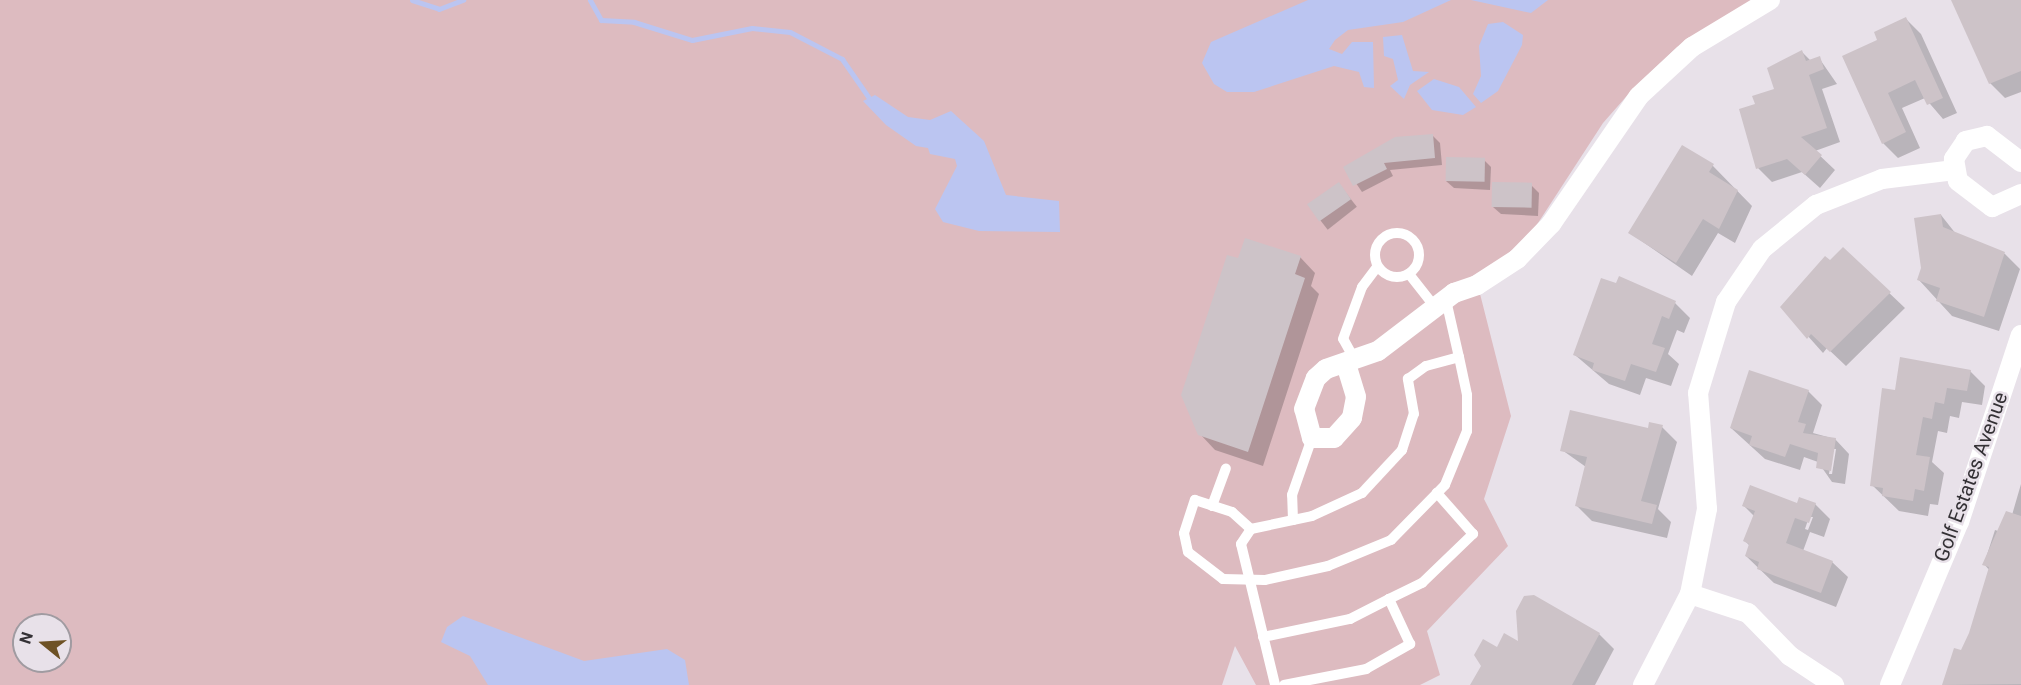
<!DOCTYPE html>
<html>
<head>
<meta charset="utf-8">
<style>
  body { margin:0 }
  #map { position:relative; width:2021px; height:685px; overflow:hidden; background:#e8e1e9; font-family:Roboto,sans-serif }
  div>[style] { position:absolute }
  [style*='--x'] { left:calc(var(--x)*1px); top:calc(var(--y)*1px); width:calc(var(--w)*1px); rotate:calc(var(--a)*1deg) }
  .green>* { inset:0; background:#ddbbc0 }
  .water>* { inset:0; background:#bbc5f1 }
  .shadow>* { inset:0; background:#0003; transform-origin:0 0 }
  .stream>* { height:5px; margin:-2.5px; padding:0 2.5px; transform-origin:2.5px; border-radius:2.5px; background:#bbc5f1 }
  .building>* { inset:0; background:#cdc3c8; transform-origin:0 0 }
  .service>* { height:10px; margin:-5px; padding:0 5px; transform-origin:5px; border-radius:5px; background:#fff }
  .service>.ring { margin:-5px; padding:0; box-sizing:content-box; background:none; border:10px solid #fff; border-radius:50% }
  .minor>* { height:20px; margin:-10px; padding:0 10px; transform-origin:10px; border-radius:10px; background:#fff }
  span { translate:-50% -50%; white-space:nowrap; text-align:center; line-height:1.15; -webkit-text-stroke:5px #e8e1e9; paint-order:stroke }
  .street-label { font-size:20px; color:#343135 }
  .north { position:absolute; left:12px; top:613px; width:60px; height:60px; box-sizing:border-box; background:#e8e1e9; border:2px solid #a09ba1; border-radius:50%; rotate:288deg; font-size:16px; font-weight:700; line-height:24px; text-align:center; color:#343135 }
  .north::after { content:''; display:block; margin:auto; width:21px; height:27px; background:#6e5225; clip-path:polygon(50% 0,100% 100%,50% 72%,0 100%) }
</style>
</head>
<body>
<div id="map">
  <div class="green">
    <div style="clip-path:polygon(evenodd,0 0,1758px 0,1677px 47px,1632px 90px,1603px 123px,1525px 243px,1476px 278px,1511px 416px,1484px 499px,1508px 546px,1427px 631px,1440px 675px,1420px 685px,1256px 685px,1235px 646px,1222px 685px,0 685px,0 0,24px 625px,60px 625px,60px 661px,24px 661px,24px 625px)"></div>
  </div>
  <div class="water">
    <div style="clip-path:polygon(1308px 0,1451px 0,1403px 22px,1348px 30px,1335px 40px,1329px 49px,1342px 54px,1352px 42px,1373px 42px,1374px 88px,1364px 87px,1359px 72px,1334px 66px,1254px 92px,1227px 92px,1214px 84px,1202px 63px,1211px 42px)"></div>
    <div style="clip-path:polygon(1471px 0,1548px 0,1531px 13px)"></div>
    <div style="clip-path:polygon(1503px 22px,1523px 35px,1522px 45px,1498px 91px,1481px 103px,1473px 94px,1481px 76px,1479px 46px,1488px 24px)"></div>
    <div style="clip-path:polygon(1402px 35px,1413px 71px,1429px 72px,1410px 85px,1404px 99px,1390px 86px,1398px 80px,1393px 59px,1384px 56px,1383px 37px)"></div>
    <div style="clip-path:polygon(1434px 79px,1459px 87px,1476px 107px,1463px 115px,1432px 110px,1417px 91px)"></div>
    <div style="clip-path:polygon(875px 95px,908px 117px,930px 120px,951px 111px,984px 141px,1006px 195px,1059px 201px,1060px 232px,979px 231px,943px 222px,935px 209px,957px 166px,955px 159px,930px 154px,928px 148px,916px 146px,886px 125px,863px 101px)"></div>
    <div style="clip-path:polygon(463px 616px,584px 661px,667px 649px,685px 660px,689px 685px,488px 685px,470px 656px,441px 642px,447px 627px)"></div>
  </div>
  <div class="shadow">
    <div style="clip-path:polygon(1952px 0,2021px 0,2021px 92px,2005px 98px,1990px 83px)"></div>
    <div style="clip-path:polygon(1906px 19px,1921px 34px,1957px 113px,1943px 119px,1925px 98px,1902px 108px,1920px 148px,1898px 158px,1883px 143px,1879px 40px)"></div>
    <div style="clip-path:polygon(1802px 52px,1811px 61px,1819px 58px,1837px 84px,1822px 89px,1840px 142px,1815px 151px,1835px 170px,1820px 188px,1802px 172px,1772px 182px,1758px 168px,1757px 105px,1776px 90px)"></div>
    <div style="clip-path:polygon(1432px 135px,1440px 143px,1442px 165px,1390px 170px,1393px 176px,1362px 192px,1345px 167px)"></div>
    <div style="clip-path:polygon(1682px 147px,1713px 166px,1752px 206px,1735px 243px,1718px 233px,1692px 276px,1630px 233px)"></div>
    <div style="clip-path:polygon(1484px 160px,1491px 167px,1490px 190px,1454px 188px,1446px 181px)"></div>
    <div style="left:1339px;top:184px;width:29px;height:37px;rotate:52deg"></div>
    <div style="clip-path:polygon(1531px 185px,1539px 193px,1538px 216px,1501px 214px,1493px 207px)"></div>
    <div style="clip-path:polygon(1941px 215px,1956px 234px,2005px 254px,2020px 269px,1999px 331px,1952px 316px,1919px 280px)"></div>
    <div style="clip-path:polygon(1843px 249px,1905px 308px,1846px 366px,1827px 348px,1823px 353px,1782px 307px)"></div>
    <div style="clip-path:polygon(1300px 257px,1315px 273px,1311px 286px,1319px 294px,1263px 466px,1215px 450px,1200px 434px)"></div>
    <div style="clip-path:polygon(1675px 303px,1690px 318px,1684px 333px,1677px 330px,1668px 354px,1679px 364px,1671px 386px,1646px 378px,1640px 395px,1609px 384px,1575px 355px)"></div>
    <div style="clip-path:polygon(1970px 371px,1985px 386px,1982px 405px,1962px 402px,1959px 418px,1950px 416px,1947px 433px,1938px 431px,1932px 462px,1944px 473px,1938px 505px,1930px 504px,1928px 516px,1899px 511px,1872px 485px,1896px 392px)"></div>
    <div style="clip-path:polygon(evenodd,1808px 391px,1822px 405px,1813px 433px,1835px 439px,1849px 454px,1845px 484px,1832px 482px,1818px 462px,1804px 457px,1800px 470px,1765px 459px,1731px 428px,1808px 391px,1833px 449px,1836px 449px,1832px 474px,1829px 474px,1833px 449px)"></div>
    <div style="clip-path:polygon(1662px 427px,1677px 442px,1658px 509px,1671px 522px,1667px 538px,1592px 521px,1577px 506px,1586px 467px,1562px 450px)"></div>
    <div style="clip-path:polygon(2021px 484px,2021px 685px,1944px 685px,1955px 650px,1961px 652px,1971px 633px,1990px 571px,1984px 564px,1995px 530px,2001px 532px,2012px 515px)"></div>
    <div style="clip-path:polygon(evenodd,1815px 504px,1830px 519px,1824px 537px,1810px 532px,1803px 551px,1832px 562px,1848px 577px,1836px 607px,1774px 583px,1746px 556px,1750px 546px,1745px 541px,1754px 516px,1744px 506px,1815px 504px,1809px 517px,1813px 517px,1808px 530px,1805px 529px,1809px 517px)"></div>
    <div style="clip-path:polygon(1599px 634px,1614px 649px,1595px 685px,1474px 685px,1497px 649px)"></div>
  </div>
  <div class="stream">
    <div style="--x:412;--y:0;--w:28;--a:18"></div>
    <div style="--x:439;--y:9;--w:26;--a:-21"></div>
    <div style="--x:590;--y:0;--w:23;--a:61"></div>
    <div style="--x:601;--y:20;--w:33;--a:3"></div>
    <div style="--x:634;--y:22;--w:61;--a:17.2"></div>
    <div style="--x:692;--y:40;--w:61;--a:-11.3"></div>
    <div style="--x:752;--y:28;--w:38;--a:6"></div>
    <div style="--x:790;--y:32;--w:59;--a:27.4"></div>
    <div style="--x:842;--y:59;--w:47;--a:55.3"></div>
  </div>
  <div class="building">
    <div style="clip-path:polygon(1951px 0,2021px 0,2021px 71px,1989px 84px)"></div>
    <div style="clip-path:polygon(1906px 17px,1943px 98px,1927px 105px,1915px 80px,1888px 93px,1906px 132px,1882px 144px,1842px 56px,1877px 40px,1874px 32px)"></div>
    <div style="clip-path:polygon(1802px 50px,1806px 61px,1820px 56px,1824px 69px,1809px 75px,1827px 128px,1801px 137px,1822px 155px,1805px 175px,1787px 159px,1756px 169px,1739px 109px,1755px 104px,1752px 96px,1774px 89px,1767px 68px)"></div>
    <div style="clip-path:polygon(1433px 134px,1435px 158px,1384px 163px,1387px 169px,1353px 186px,1343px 167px,1395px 137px)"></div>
    <div style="clip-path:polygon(1682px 145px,1714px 164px,1709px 172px,1738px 190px,1719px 229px,1703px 219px,1676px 263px,1628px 233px)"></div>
    <div style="left:1446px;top:157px;width:39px;height:24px;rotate:1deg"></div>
    <div style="left:1339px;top:182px;width:21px;height:39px;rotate:55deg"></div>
    <div style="left:1492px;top:182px;width:40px;height:25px;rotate:1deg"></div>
    <div style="clip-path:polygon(1941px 214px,1943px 227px,2005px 252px,1984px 317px,1936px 301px,1940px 288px,1917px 280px,1921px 268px,1914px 218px)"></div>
    <div style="clip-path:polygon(1245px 238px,1301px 256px,1295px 274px,1305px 278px,1248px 452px,1198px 435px,1181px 395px,1227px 255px,1238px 258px)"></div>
    <div style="clip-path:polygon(1843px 247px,1891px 292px,1830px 352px,1811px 334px,1807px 339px,1780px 307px,1825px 256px,1830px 260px)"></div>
    <div style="clip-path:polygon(1619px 276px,1676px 301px,1669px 319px,1662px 316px,1652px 344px,1665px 348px,1656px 372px,1631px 364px,1625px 381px,1592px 370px,1594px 363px,1573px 355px,1601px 278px,1616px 283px)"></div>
    <div style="clip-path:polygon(1900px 357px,1971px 370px,1967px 391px,1947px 388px,1944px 404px,1935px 402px,1932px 419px,1923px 417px,1916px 455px,1930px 457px,1924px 491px,1915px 489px,1913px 501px,1882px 496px,1883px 488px,1870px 486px,1882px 388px,1895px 390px)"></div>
    <div style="clip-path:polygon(1749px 370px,1809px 390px,1798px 422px,1806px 424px,1803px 433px,1836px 438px,1831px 471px,1816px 468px,1818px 453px,1790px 444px,1785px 457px,1749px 445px,1752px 436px,1730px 428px)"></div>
    <div style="clip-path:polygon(1570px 410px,1648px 428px,1649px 422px,1663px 425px,1641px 501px,1657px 505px,1652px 524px,1575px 506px,1587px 457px,1560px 451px)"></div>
    <div style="clip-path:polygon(1750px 485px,1797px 503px,1799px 497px,1816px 503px,1809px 523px,1795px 518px,1786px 543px,1833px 561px,1821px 593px,1757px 569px,1759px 562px,1745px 556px,1749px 544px,1743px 541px,1755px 511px,1742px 506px)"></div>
    <div style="clip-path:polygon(2006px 511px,2021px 516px,2021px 684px,1942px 685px,1954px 648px,1961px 650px,1969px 633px,1989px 567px,1982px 565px)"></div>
    <div style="clip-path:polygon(1534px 595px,1600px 633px,1572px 685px,1470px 685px,1481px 666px,1474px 655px,1483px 639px,1497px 647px,1504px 633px,1518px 641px,1516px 611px,1524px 596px)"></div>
  </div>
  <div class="service">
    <div class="ring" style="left:1375px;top:233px;width:34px;height:34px"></div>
    <div style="--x:1409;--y:274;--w:42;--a:51.8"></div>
    <div style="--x:1446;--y:300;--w:58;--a:77.2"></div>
    <div style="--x:1459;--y:357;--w:39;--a:78"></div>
    <div style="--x:1467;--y:395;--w:36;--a:90"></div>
    <div style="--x:1467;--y:431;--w:58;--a:112.2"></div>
    <div style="--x:1445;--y:485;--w:77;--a:134.5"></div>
    <div style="--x:1391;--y:540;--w:68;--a:157.6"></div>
    <div style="--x:1328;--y:566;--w:65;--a:167.5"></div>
    <div style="--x:1265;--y:580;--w:42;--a:-178.6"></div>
    <div style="--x:1223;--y:579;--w:44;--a:-142.4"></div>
    <div style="--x:1188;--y:552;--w:19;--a:-102"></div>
    <div style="--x:1184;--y:533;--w:35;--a:-72"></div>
    <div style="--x:1195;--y:500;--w:39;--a:18"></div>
    <div style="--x:1232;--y:512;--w:25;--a:42"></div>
    <div style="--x:1251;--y:529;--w:62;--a:-12"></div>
    <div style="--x:1312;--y:516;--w:55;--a:-24.7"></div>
    <div style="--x:1362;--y:493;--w:59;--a:-47.1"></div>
    <div style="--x:1402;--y:450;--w:38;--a:-72"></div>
    <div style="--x:1414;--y:414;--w:36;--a:-100"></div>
    <div style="--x:1408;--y:379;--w:22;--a:-36"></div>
    <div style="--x:1426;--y:366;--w:34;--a:-15"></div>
    <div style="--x:1356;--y:362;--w:26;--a:-119"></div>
    <div style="--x:1343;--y:339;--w:55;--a:-69.9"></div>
    <div style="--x:1362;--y:287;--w:25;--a:-53"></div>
    <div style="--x:1212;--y:506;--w:40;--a:-69.8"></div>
    <div style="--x:1293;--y:520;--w:25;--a:-92"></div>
    <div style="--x:1292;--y:495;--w:60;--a:-70.7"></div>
    <div style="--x:1251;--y:529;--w:18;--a:124"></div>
    <div style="--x:1241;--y:544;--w:145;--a:76.4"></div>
    <div style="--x:1263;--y:637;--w:89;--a:-11.7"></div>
    <div style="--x:1350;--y:619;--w:44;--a:-27.1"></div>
    <div style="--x:1284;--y:685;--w:84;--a:-11"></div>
    <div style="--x:1366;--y:669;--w:51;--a:-29.6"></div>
    <div style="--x:1410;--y:644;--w:50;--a:-115"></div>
    <div style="--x:1389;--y:599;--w:37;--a:-26"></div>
    <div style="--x:1422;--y:583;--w:71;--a:-43.9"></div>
    <div style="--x:1473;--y:534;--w:55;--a:-131.3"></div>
  </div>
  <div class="minor">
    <div style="--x:2021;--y:162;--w:43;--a:-142.6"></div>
    <div style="--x:1987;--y:136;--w:22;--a:167"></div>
    <div style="--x:1966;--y:141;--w:22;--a:124"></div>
    <div style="--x:1954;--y:159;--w:22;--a:80"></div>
    <div style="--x:1958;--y:181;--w:43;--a:37.4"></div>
    <div style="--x:1992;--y:207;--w:32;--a:-24"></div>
    <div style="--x:1346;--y:364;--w:34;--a:73"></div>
    <div style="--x:1356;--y:397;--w:21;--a:101"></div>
    <div style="--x:1352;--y:418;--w:27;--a:132"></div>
    <div style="--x:1334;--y:438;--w:22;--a:180"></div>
    <div style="--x:1312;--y:438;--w:30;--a:-105"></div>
    <div style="--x:1304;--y:409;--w:33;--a:-69"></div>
    <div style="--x:1316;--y:378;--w:13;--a:-42"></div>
    <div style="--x:1326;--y:369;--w:55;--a:-19.1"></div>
    <div style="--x:1378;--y:351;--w:96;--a:-37.3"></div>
    <div style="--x:1454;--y:293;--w:24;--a:-19"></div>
    <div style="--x:1477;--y:285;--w:48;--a:-33"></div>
    <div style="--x:1517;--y:259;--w:49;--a:-45.8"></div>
    <div style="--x:1551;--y:224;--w:155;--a:-55.5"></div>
    <div style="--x:1639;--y:96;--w:72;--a:-42.8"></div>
    <div style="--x:1692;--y:47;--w:91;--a:-31.1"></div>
    <div style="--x:1690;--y:594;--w:61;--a:18.1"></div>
    <div style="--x:1748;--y:613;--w:60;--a:45.7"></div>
    <div style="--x:1790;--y:656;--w:53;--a:33.4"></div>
    <div style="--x:1643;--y:685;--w:102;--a:-62.7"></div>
    <div style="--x:1690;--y:594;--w:87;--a:-78.7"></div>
    <div style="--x:1707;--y:509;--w:116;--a:-94.4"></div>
    <div style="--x:1698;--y:393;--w:95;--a:-72.9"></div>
    <div style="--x:1726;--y:302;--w:64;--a:-55.8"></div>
    <div style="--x:1762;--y:249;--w:70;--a:-39.2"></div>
    <div style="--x:1816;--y:205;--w:71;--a:-21.5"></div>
    <div style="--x:1882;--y:179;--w:73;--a:-7.1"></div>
    <div style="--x:1890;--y:685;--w:177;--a:-67.1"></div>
    <div style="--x:1959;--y:522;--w:197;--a:-71.7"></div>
  </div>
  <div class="street-label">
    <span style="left:1971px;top:477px;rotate:-70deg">Golf Estates Avenue</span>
  </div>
  <div class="north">N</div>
</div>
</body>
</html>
